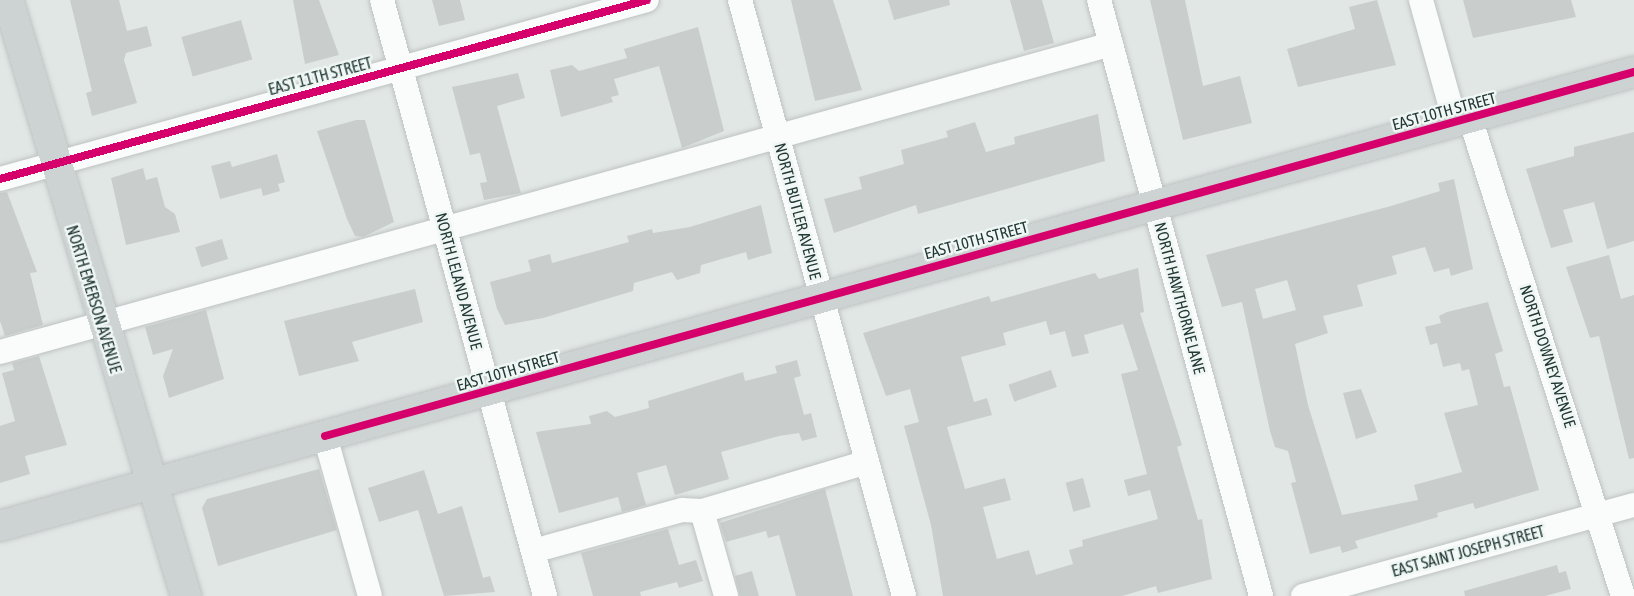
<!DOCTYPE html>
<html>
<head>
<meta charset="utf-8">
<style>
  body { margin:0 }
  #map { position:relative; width:1634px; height:596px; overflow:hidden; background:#e1e7e5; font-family:"Asap Condensed",sans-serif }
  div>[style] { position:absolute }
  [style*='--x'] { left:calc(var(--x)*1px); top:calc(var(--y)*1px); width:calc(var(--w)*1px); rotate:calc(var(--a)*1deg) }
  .building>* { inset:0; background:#c9cecc; transform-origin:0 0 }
  .roads { filter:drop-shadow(0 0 2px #bec3c2) drop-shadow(0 0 2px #bec3c2) }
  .minor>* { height:24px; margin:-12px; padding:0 12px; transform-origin:12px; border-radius:12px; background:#fafbfb }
  .major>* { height:30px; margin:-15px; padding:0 15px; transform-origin:15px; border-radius:15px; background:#cdd3d2 }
  .cycleway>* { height:8px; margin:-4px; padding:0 4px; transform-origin:4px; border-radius:4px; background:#d6006c }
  span { translate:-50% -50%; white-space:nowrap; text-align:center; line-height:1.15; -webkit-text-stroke:5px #eff6f3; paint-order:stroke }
  .street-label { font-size:16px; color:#213834 }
</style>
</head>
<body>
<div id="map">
  <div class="building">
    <div style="clip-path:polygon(70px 0,119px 0,127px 31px,147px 26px,152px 46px,126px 53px,124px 60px,137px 103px,92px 116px,86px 93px,92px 91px)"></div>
    <div style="clip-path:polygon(293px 0,319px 0,339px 55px,305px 64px)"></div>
    <div style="clip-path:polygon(432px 0,460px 0,465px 20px,439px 26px)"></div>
    <div style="clip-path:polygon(791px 0,833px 0,862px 90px,815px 101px)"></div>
    <div style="clip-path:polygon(888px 0,949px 0,950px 5px,894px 20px)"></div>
    <div style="clip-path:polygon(1010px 0,1042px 0,1054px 43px,1024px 51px)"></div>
    <div style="clip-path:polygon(1150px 0,1185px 0,1203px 86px,1240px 76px,1252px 123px,1183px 140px)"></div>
    <div style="clip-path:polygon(1377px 0,1396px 65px,1298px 87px,1287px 49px,1355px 29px,1349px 7px)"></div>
    <div style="clip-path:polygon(1463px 0,1571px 0,1576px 17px,1473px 38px)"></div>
    <div style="left:241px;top:20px;width:41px;height:62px;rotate:74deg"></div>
    <div style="clip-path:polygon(698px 27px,724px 131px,682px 148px,659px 66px,614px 79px,619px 95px,611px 97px,613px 102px,561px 117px,550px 70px,572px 65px,579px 71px,627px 58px,624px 49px)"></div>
    <div style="clip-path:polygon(518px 73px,525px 98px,497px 106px,521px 193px,484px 200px,480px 183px,487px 182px,480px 153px,470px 155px,452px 87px)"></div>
    <div style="clip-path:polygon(1098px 114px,1105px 161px,918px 214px,916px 205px,834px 233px,824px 199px,862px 189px,859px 177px,904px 164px,901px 150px,948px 137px,946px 131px,975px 122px,986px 152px,1015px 144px,1014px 137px)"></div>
    <div style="clip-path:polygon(356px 120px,365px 120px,394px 222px,363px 237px,355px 236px,347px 219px,317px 131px)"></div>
    <div style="clip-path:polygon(1634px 132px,1634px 241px,1607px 249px,1594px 202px,1563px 210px,1573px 242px,1551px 248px,1526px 169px,1574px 156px,1574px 147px)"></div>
    <div style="clip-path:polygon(277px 154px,285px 182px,278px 184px,280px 191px,263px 196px,261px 188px,220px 199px,211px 166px,230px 161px,232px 167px)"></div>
    <div style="clip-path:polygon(143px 168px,146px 180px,157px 177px,165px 207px,175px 214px,180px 232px,126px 245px,111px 178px)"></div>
    <div style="clip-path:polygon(evenodd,1454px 179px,1473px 269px,1451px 276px,1449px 268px,1434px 272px,1425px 247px,1392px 256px,1397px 274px,1357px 285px,1363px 306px,1323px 316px,1328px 333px,1295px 344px,1308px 405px,1342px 515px,1418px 500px,1414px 485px,1462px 472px,1444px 413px,1478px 405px,1469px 369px,1462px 371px,1460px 363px,1443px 367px,1437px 343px,1430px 345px,1425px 327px,1441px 323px,1439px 316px,1447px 312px,1488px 302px,1503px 351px,1495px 354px,1504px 387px,1510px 386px,1539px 490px,1475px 509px,1473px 503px,1437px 513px,1438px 517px,1355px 541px,1358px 548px,1342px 553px,1340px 546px,1310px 554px,1291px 483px,1296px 482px,1288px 451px,1275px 447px,1270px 431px,1242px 302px,1222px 307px,1206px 255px,1391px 206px,1440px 191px,1438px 183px,1454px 179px,1287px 280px,1296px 310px,1263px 319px,1255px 289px,1287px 280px)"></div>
    <div style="clip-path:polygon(7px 192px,37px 272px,30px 273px,43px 325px,5px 336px,0 321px,0 193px)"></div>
    <div style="clip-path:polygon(761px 205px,772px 253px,748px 260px,746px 252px,701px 265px,700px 273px,677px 280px,672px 272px,634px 283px,633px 291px,543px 318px,505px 325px,497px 309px,490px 282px,531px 271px,528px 260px,550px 254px,552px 263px,629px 242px,627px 236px,652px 229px,653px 233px,690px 227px)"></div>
    <div style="left:222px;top:239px;width:21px;height:28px;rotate:73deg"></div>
    <div style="clip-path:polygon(1609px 255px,1621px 299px,1634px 295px,1634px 458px,1629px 459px,1599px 336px,1590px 338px,1566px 267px)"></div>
    <div style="clip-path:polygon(evenodd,1138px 268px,1144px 312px,1140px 313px,1182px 445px,1177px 447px,1198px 520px,1202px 519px,1212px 579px,1158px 593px,1156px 586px,1122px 596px,943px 596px,931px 525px,904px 426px,919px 422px,910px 389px,886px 396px,863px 333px,989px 296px,991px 302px,1095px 273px,1099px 279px,1138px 268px,1046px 321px,1050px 335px,1065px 331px,1072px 357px,1089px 353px,1084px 335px,1123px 324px,1138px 370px,1121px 374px,1147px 474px,1124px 480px,1128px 496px,1150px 490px,1158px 519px,1082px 540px,1083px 546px,1069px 550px,1073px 564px,1036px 575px,1029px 550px,997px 559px,983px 507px,1011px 500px,1005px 478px,965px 489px,947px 427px,992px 415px,987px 398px,974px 402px,961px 357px,1006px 345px,1003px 333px,1046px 321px)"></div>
    <div style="clip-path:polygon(415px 289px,423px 322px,352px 342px,359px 361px,299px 376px,284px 321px)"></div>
    <div style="clip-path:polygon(206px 310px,224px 379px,169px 398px,163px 376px,173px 349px,153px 355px,145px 327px)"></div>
    <div style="clip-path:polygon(39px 356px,67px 445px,25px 456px,30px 474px,0 483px,0 426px,15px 421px,2px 373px,14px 370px,12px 363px)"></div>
    <div style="clip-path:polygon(797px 360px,801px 376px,794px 378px,804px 415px,811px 413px,817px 437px,802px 441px,799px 433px,779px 436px,721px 452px,729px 479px,675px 495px,666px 465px,637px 473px,646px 505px,622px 512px,618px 497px,559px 513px,536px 432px,591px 424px,589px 416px,607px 411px,615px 417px,649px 408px,648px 401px,743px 372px,745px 381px,777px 373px,775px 366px)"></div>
    <div style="left:1051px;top:370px;width:18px;height:45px;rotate:71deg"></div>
    <div style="clip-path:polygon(1361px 389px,1377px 432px,1356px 439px,1343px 393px)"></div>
    <div style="clip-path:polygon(319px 469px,337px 530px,218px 566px,202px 508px,207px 499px)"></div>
    <div style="clip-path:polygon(424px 470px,438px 514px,462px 506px,483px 578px,490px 576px,495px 592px,444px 596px,418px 510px,379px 522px,368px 488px)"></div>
    <div style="left:1083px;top:478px;width:30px;height:18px;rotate:75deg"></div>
    <div style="clip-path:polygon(825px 489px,853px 596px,796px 596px,779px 535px,768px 538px,766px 531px,726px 542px,720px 523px)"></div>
    <div style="clip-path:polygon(668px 529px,679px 565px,696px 560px,703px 581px,679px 588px,677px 582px,640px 592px,641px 596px,593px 596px,581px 553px)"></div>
    <div style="clip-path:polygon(1557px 565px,1559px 573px,1566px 571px,1571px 589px,1545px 596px,1465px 596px,1464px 591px)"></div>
    <div style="clip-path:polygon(752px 571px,759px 596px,740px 596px,735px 576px)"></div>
  </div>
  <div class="roads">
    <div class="minor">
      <div style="--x:382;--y:0;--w:618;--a:74.7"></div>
      <div style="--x:740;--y:0;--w:618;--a:74.61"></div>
      <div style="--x:1099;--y:0;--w:618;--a:74.79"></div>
      <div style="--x:1421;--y:0;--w:127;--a:74.4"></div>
      <div style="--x:1470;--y:118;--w:502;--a:72.25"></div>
      <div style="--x:0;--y:179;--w:671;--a:-15.46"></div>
      <div style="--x:0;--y:352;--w:1153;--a:-15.49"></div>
      <div style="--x:325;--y:436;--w:166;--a:74.3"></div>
      <div style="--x:702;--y:511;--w:88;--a:74.2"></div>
      <div style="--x:533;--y:551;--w:155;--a:-15.4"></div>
      <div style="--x:682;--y:510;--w:20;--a:3"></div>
      <div style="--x:702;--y:511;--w:172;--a:-16.5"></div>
      <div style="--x:1303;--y:596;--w:343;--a:-15.4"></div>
    </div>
    <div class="major">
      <div style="--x:8;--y:0;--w:622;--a:73.37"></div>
      <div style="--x:0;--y:526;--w:1696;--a:-15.53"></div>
    </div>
  </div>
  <div class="cycleway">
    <div style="--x:0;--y:179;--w:671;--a:-15.46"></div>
    <div style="--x:325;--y:436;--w:1359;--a:-15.54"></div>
  </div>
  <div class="street-label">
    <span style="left:320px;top:76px;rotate:-15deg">EAST 11TH STREET</span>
    <span style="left:1444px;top:111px;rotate:-15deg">EAST 10TH STREET</span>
    <span style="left:798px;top:211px;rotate:75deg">NORTH BUTLER AVENUE</span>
    <span style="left:976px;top:240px;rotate:-15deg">EAST 10TH STREET</span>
    <span style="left:459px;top:281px;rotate:75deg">NORTH LELAND AVENUE</span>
    <span style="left:1180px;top:298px;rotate:75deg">NORTH HAWTHORNE LANE</span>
    <span style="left:94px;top:299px;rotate:73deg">NORTH EMERSON AVENUE</span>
    <span style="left:1548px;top:356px;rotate:72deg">NORTH DOWNEY AVENUE</span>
    <span style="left:508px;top:371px;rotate:-16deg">EAST 10TH STREET</span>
    <span style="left:1468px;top:551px;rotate:-15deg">EAST SAINT JOSEPH STREET</span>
  </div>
</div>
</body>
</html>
